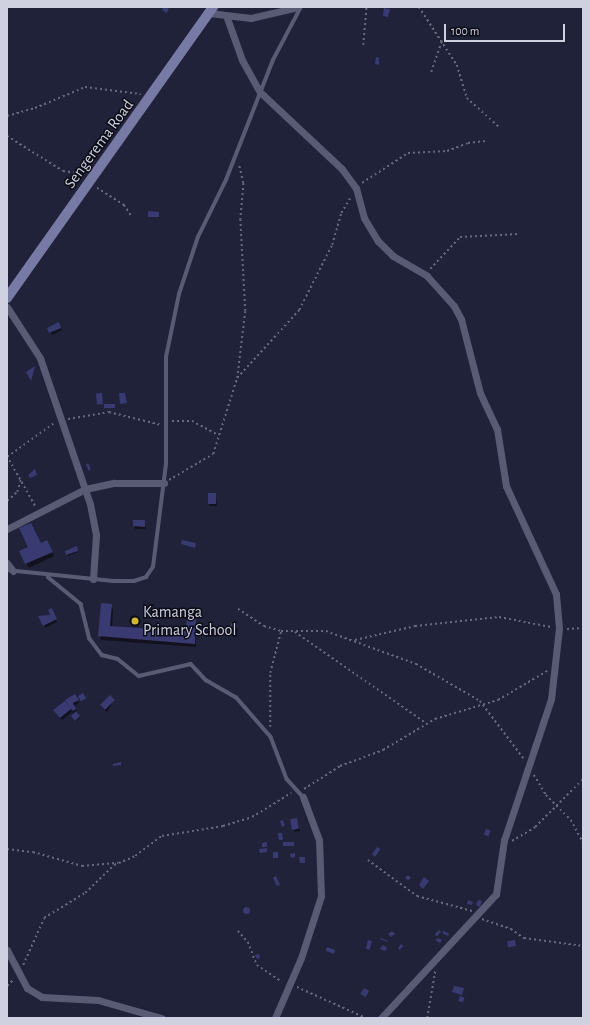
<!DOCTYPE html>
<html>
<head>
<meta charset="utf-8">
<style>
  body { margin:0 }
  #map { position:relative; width:590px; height:1025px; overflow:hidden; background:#202239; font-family:"Alegreya Sans",sans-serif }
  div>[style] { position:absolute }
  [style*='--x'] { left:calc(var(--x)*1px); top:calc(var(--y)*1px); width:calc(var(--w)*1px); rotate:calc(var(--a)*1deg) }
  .shadow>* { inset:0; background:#0007 }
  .building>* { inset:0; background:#393a72; transform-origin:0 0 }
  .round { border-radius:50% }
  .path>* { height:1.5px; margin-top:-0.75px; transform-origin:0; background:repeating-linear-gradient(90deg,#67697d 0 2px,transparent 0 5px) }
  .lane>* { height:3.5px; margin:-1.75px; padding:0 1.75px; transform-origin:1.75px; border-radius:1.75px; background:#595b75 }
  .street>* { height:7px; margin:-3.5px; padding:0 3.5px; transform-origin:3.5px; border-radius:3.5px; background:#595b75 }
  .secondary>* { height:10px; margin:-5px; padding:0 5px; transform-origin:5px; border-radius:5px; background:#767aa4 }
  .dots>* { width:11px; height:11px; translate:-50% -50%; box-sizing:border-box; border:2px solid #0b0c16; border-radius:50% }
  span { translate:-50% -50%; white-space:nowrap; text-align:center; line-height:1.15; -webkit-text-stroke:3px #0b0c16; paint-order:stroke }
  .street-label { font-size:16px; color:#cfd1e0 }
  .poi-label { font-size:16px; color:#cfd1e0 }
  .left { translate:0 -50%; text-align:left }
  .frame { position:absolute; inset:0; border:8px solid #cfd1e0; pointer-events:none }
  .scale { position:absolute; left:444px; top:24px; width:121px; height:18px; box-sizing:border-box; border:2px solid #cfd1e0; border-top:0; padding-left:5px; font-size:12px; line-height:14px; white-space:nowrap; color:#cfd1e0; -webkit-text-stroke:3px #0b0c16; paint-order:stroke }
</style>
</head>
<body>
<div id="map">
  <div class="shadow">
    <div style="clip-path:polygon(58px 324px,62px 330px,52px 335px,48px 328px)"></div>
    <div style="clip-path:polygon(216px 494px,217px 506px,210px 506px,209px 504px)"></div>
    <div style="clip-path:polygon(134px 521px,145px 521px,146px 529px,135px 529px)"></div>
    <div style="clip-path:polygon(41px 544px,49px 545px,54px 556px,29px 568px,21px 552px)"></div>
    <div style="clip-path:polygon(76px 548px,78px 552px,68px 556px,66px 551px)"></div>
    <div style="clip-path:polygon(101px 604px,113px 609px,112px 627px,187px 632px,196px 620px,196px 647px,101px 640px)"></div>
    <div style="clip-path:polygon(51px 610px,57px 622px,45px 628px,39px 617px,52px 616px)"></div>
    <div style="clip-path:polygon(231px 624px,238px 628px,236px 637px,229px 633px)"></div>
    <div style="clip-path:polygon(75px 695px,79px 703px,74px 706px,80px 717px,76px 721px,71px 708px)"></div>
    <div style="clip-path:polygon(114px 700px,107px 712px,103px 708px,102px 706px)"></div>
    <div style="clip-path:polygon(69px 707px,72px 712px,62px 720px,56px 713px)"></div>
    <div style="clip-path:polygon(296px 819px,300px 831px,295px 832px,293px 829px)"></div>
    <div style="clip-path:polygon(244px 907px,249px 911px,246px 914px,243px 908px)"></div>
  </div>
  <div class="building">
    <div style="clip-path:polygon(163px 7px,169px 7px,167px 13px,162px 10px)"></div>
    <div style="clip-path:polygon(384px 8px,390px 9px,388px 17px,383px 16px)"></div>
    <div style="clip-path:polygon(376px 57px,379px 58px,379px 65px,375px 64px)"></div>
    <div style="clip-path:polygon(148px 211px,159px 212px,159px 217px,148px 217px)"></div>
    <div style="clip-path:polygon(59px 322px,61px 328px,49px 333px,47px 328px)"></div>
    <div style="clip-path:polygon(35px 366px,31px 381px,26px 372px)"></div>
    <div style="left:102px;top:393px;width:11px;height:6px;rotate:85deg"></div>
    <div style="clip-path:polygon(119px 393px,125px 393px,127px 403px,120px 404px)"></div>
    <div style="left:104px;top:404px;width:11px;height:4px"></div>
    <div style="clip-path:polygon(88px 463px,91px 469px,89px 471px,86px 465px)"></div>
    <div style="clip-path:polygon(35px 469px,37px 475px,30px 478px,28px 475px)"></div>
    <div style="left:208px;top:493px;width:8px;height:11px"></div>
    <div style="clip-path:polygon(133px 520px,145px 520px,145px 527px,133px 526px)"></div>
    <div style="clip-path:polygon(31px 523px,41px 543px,47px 540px,53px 552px,25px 564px,19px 551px,28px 547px,19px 528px)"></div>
    <div style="clip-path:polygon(182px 540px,196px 543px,195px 548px,181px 544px)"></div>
    <div style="clip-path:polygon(77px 546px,78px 551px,66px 555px,65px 551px)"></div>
    <div style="clip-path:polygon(101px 603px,112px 604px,110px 626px,186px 631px,187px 618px,196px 619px,195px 644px,98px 636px)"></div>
    <div style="clip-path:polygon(52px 608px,57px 619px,43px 626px,38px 616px,50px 615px,48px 610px)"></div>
    <div style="left:231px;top:623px;width:7px;height:10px;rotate:16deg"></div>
    <div style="left:83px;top:693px;width:6px;height:6px;rotate:59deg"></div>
    <div style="clip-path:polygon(75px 694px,79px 700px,73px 703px,76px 709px,73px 711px,69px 706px,71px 709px,60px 718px,53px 710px,65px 701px,69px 706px,65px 700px)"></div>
    <div style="left:110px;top:695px;width:7px;height:14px;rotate:45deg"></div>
    <div style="clip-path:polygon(76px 711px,80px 716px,75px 721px,71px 716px)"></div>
    <div style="clip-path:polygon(121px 762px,121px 765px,113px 766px,113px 764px)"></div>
    <div style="left:297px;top:818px;width:11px;height:7px;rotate:80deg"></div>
    <div style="left:283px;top:820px;width:6px;height:3px;rotate:72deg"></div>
    <div style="left:486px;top:829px;width:5px;height:6px;rotate:22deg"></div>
    <div style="clip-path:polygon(278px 833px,282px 833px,283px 840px,279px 840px)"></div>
    <div style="clip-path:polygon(267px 842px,267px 847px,262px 847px,262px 843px)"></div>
    <div style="left:294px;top:842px;width:4px;height:11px;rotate:90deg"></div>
    <div style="left:377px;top:847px;width:4px;height:9px;rotate:34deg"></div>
    <div style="clip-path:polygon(267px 848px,267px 852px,260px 853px,259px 849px)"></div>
    <div style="left:273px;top:852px;width:5px;height:6px"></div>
    <div style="clip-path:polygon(295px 853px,295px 857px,291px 858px,290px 854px)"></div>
    <div style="clip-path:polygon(299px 857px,305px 857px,305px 863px,300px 863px)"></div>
    <div style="left:408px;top:875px;width:4px;height:4px;rotate:45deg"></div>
    <div style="clip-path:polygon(276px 876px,280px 885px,277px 886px,273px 878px)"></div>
    <div style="clip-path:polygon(424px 877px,429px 881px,423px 889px,419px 885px)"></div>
    <div style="clip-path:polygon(468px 900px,473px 902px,472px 905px,467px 904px)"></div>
    <div style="clip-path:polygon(478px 900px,482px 901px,480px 907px,476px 905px)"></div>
    <div class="round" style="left:242.5px;top:906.5px;width:7px;height:7px"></div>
    <div style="left:439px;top:930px;width:3px;height:6px;rotate:45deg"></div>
    <div style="clip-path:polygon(392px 931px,395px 934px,391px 937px,388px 934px)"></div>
    <div style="clip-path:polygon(444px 931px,449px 934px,448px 936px,442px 933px)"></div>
    <div style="clip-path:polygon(381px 938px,388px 941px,388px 942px,380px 939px)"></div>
    <div style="clip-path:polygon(437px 938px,442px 940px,440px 943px,436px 941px)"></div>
    <div style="left:368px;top:940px;width:4px;height:9px;rotate:14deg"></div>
    <div style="left:515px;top:940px;width:6px;height:8px;rotate:81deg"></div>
    <div style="clip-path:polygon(401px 944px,403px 946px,400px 950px,398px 948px)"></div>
    <div style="clip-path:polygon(383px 945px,387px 948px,385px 951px,380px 949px)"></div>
    <div style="left:327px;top:947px;width:9px;height:4px;rotate:21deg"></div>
    <div style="clip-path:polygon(259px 954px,260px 958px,257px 959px,255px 955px)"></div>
    <div style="clip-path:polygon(454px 986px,464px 988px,462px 995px,452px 992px)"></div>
    <div style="left:364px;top:988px;width:6px;height:7px;rotate:31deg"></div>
    <div style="left:460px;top:996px;width:5px;height:5px;rotate:22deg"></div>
  </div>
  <div class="path">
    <div style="--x:419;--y:7;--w:69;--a:56.8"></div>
    <div style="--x:457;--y:65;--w:34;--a:73"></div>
    <div style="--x:467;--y:98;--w:43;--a:42.2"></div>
    <div style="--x:363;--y:45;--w:38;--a:-85"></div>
    <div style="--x:431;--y:72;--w:34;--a:-71"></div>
    <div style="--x:7;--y:116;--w:29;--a:-16"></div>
    <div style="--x:35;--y:108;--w:54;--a:-22.8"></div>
    <div style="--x:85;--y:87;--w:56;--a:7.1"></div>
    <div style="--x:7;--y:136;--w:66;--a:32"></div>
    <div style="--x:63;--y:171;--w:22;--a:8"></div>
    <div style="--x:362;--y:183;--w:55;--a:-33.1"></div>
    <div style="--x:408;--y:153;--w:39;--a:-3"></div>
    <div style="--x:447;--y:151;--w:22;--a:-21"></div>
    <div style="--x:468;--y:143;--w:17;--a:-7"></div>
    <div style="--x:97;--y:188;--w:32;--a:32"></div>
    <div style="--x:124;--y:205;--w:14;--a:56"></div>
    <div style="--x:430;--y:269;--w:44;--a:-46.8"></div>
    <div style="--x:460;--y:237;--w:58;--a:-3"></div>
    <div style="--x:237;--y:378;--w:92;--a:-47.6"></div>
    <div style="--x:299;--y:310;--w:73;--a:-63.1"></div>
    <div style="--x:332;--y:245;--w:33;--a:-74"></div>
    <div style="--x:341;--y:213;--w:19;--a:-58"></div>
    <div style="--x:7;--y:386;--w:1;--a:45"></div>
    <div style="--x:68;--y:419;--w:42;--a:-9.7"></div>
    <div style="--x:109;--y:412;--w:54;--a:14"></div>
    <div style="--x:172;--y:421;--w:20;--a:0"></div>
    <div style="--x:192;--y:421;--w:30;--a:28"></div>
    <div style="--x:7;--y:456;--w:59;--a:60.4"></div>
    <div style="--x:7;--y:457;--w:58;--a:-35.9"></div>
    <div style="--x:169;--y:480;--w:51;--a:-30.6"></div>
    <div style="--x:213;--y:454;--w:80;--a:-72.5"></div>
    <div style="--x:237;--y:378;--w:67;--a:-83.2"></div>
    <div style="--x:245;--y:311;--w:91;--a:-93.1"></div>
    <div style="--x:240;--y:220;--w:37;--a:-85"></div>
    <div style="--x:243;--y:183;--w:18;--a:-103"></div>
    <div style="--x:7;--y:501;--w:13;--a:-42"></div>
    <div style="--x:17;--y:492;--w:14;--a:-73"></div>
    <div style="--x:238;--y:609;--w:31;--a:33"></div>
    <div style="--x:264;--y:626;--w:18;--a:16"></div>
    <div style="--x:281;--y:631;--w:45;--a:0"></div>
    <div style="--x:326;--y:631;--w:96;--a:20.1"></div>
    <div style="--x:416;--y:664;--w:74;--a:30"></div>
    <div style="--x:480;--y:701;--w:73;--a:52.8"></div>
    <div style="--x:567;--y:629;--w:16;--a:-4"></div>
    <div style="--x:295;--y:632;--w:160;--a:34.8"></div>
    <div style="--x:355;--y:640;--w:62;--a:-13.1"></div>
    <div style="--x:415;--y:626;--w:84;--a:-6.1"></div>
    <div style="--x:499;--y:617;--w:53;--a:10.9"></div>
    <div style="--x:270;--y:727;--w:54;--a:-90"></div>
    <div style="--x:270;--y:673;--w:43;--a:-75.3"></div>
    <div style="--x:534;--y:775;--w:23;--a:59"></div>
    <div style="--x:546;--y:795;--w:35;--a:45"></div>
    <div style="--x:571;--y:820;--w:26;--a:62"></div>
    <div style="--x:304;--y:789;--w:43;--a:-32.6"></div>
    <div style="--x:340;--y:766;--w:46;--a:-20.4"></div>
    <div style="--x:383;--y:750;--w:61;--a:-30.8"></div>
    <div style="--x:435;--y:719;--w:66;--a:-16.8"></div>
    <div style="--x:498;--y:700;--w:57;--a:-30.6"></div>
    <div style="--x:512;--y:841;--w:27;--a:-31"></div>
    <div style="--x:535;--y:827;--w:68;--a:-45"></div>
    <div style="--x:7;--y:849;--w:26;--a:7"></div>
    <div style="--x:33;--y:852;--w:51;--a:15.9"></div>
    <div style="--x:82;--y:866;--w:36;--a:-5"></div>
    <div style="--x:368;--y:860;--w:61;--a:36.3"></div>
    <div style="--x:417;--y:896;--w:57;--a:15.3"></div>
    <div style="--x:482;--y:919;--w:31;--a:19"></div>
    <div style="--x:511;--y:929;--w:16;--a:35"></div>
    <div style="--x:524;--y:938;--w:60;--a:7.7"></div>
    <div style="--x:238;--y:931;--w:15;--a:48"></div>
    <div style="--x:248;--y:942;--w:25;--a:69"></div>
    <div style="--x:257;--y:965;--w:30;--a:34"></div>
    <div style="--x:23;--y:965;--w:51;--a:-65.9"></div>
    <div style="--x:44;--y:918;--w:48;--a:-31.4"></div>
    <div style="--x:85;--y:893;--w:40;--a:-44"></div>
    <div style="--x:114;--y:865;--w:23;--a:-23"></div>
    <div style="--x:135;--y:856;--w:34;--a:-37"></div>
    <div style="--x:162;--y:836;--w:62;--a:-9.3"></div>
    <div style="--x:223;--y:826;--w:30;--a:-17"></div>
    <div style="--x:252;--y:817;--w:46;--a:-31.6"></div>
    <div style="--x:7;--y:986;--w:8;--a:-45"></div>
    <div style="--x:297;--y:987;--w:76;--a:24.2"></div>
    <div style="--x:427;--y:1018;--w:48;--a:-80.3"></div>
  </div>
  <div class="lane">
    <div style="--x:7;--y:570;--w:107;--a:5.9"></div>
    <div style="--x:113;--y:581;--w:21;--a:0"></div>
    <div style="--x:134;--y:581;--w:13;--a:-18"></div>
    <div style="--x:146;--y:577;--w:12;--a:-55"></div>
    <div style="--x:153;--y:567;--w:104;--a:-82.8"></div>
    <div style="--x:166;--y:464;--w:107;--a:-90"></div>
    <div style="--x:166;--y:357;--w:64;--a:-78.3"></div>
    <div style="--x:179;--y:294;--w:60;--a:-71.6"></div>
    <div style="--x:198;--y:237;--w:64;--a:-63.8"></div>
    <div style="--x:226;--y:180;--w:129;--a:-68.6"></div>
    <div style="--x:273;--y:60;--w:60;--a:-62.2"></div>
    <div style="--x:48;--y:577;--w:43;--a:39.3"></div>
    <div style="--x:81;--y:604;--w:36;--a:76"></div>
    <div style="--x:90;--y:639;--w:20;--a:53"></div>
    <div style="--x:102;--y:655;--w:16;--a:14"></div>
    <div style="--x:118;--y:659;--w:27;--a:39"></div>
    <div style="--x:139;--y:676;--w:53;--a:-13"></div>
    <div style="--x:191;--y:664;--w:22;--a:47"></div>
    <div style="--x:206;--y:680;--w:34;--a:30"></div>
    <div style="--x:236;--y:697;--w:53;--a:48.8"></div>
    <div style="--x:271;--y:737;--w:45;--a:69.1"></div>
    <div style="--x:287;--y:779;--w:24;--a:48"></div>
  </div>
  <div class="street">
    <div style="--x:209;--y:13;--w:42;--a:6.8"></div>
    <div style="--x:251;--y:18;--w:48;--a:-13.2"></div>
    <div style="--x:227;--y:18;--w:45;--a:70.3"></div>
    <div style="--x:242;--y:60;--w:37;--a:61"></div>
    <div style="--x:260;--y:92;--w:112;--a:43.2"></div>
    <div style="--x:342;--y:169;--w:24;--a:54"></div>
    <div style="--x:356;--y:188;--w:31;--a:75"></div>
    <div style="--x:364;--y:218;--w:27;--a:59"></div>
    <div style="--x:378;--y:241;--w:21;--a:45"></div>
    <div style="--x:393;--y:256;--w:39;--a:30"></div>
    <div style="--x:427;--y:276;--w:40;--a:48"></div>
    <div style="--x:454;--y:306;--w:15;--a:62"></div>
    <div style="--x:461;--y:319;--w:76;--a:75.6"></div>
    <div style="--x:480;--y:393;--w:40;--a:65"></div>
    <div style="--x:497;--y:429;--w:58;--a:81"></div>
    <div style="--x:506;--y:486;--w:119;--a:65.2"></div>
    <div style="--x:556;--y:594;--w:34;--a:85"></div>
    <div style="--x:559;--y:628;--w:71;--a:96.4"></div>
    <div style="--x:551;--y:699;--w:149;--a:108.4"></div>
    <div style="--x:504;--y:840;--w:55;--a:98.4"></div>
    <div style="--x:496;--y:894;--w:169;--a:132.8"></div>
    <div style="--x:7;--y:307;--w:61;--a:57.1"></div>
    <div style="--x:40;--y:358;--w:154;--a:71.1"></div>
    <div style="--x:90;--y:504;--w:32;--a:79"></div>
    <div style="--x:96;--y:535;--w:44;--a:93.9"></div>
    <div style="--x:7;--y:529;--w:88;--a:-27.1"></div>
    <div style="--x:85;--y:489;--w:30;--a:-12"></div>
    <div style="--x:114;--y:483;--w:50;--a:0"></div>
    <div style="--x:7;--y:563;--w:10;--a:53"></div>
    <div style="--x:7;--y:950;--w:43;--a:62.2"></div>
    <div style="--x:27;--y:988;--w:17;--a:31"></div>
    <div style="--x:42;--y:997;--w:56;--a:3.1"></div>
    <div style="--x:98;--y:1000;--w:66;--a:15.9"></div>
    <div style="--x:275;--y:1018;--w:65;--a:-66.6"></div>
    <div style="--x:301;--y:958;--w:65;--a:-72.1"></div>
    <div style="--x:321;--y:896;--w:56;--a:-92"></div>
    <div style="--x:319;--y:840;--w:46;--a:-110.4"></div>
  </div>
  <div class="secondary">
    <div style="--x:7;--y:298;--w:357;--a:-54.7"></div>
  </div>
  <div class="dots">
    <div style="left:135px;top:621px;background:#d1b736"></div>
  </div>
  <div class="street-label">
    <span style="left:99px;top:144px;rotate:-54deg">Sengerema Road</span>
  </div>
  <div class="poi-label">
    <span class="left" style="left:143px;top:621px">Kamanga<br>Primary School</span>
  </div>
  <div class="frame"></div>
  <div class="scale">100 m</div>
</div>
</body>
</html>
